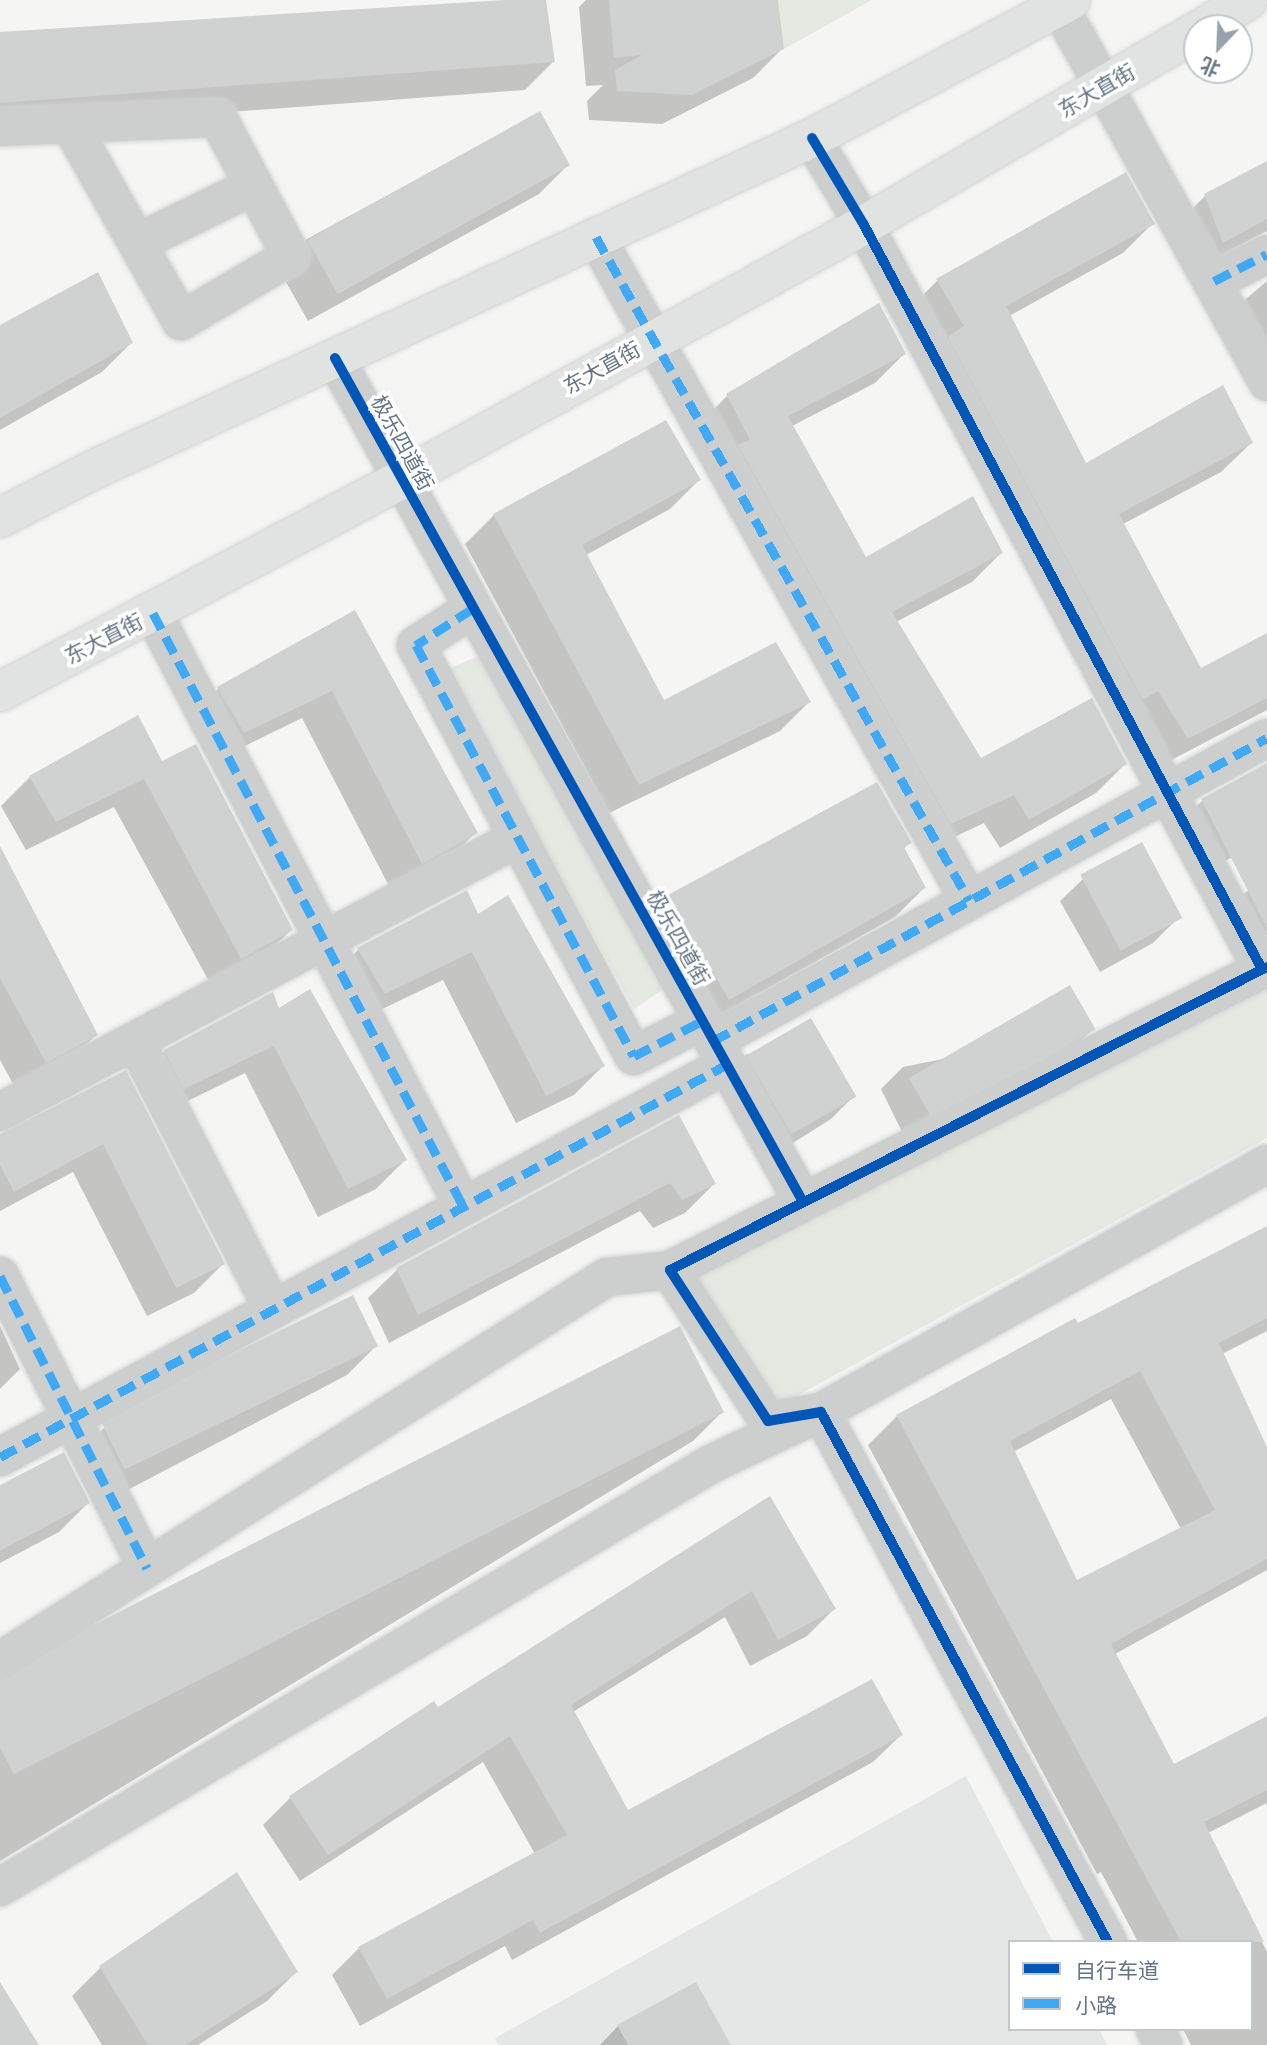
<!DOCTYPE html>
<html>
<head>
<meta charset="utf-8">
<style>
  body { margin:0 }
  #map { position:relative; width:1267px; height:2045px; overflow:hidden; background:#f5f6f4; font-family:Karla,"Noto Sans SC",sans-serif }
  div>[style] { position:absolute }
  [style*='--x'] { left:calc(var(--x)*1px); top:calc(var(--y)*1px); width:calc(var(--w)*1px); rotate:calc(var(--a)*1deg) }
  .built>* { inset:0; background:#e5e7e6 }
  .green>* { inset:0; background:#e4e9e2 }
  .shadow>* { inset:0; background:#0003 }
  .building>* { inset:0; background:#d0d1d1; transform-origin:0 0 }
  .roads { filter:drop-shadow(0 0 2px #d1d2d2) drop-shadow(0 0 2px #d1d2d2) }
  .minor>* { height:38px; margin:-19px; padding:0 19px; transform-origin:19px; border-radius:19px; background:#cdcfcf }
  .major>* { height:38px; margin:-19px; padding:0 19px; transform-origin:19px; border-radius:19px; background:#e1e2e2 }
  .quiet>* { height:9px; margin-top:-4.5px; transform-origin:0; background:repeating-linear-gradient(90deg,#3fa9f5 0 18px,transparent 0 27px) }
  .cycleway>* { height:10px; margin:-5px; padding:0 5px; transform-origin:5px; border-radius:5px; background:#0057b8 }
  span { translate:-50% -50%; white-space:nowrap; text-align:center; line-height:1.15; -webkit-text-stroke:7px #fff; paint-order:stroke }
  .street-label { font-size:21px; color:#657585 }
  .legend { position:absolute; left:1008px; top:1940px; width:245px; height:91px; box-sizing:border-box; background:#fff; border:2px solid #c1c8ce; margin:0; padding:9px 12px; list-style:none; font-size:21px; color:#657585 }
  .legend li { display:flex; align-items:center; gap:14px; height:35px }
  .legend b { width:35px; border:2px solid #c1c8ce }
  .north { position:absolute; left:1183px; top:14px; width:70px; height:70px; box-sizing:border-box; background:#fff; border:2px solid #c1c8ce; border-radius:50%; rotate:203deg; font-size:19px; font-weight:700; line-height:28px; text-align:center; color:#657585 }
  .north::after { content:''; display:block; margin:auto; width:24px; height:32px; background:#97a2ac; clip-path:polygon(50% 0,100% 100%,50% 72%,0 100%) }
</style>
</head>
<body>
<div id="map">
  <div class="built">
    <div style="clip-path:polygon(966px 1776px,1053px 1942px,1010px 1942px,1010px 2029px,1099px 2029px,1107px 2045px,498px 2045px,495px 2038px)"></div>
  </div>
  <div class="green">
    <div style="clip-path:polygon(778px 0,872px 0,784px 49px)"></div>
    <div style="clip-path:polygon(491px 651px,667px 987px,634px 1009px,448px 669px)"></div>
    <div style="clip-path:polygon(1267px 982px,1267px 1138px,773px 1409px,696px 1274px)"></div>
  </div>
  <div class="shadow">
    <div style="clip-path:polygon(545px 0,554px 61px,525px 90px,0 129px,0 34px)"></div>
    <div style="clip-path:polygon(586px 0,777px 0,782px 49px,753px 78px,662px 124px,589px 120px,587px 101px,603px 85px,586px 86px,579px 7px)"></div>
    <div style="clip-path:polygon(539px 113px,568px 165px,539px 194px,308px 321px,278px 268px,307px 239px)"></div>
    <div style="clip-path:polygon(1267px 163px,1267px 231px,1196px 269px,1176px 225px,1205px 196px)"></div>
    <div style="clip-path:polygon(1152px 224px,1123px 253px,1009px 316px,1086px 465px,1251px 443px,1221px 472px,1123px 524px,1200px 670px,1267px 635px,1267px 710px,1158px 767px,908px 310px,937px 281px)"></div>
    <div style="clip-path:polygon(1267px 281px,1267px 391px,1227px 315px)"></div>
    <div style="clip-path:polygon(878px 305px,904px 354px,875px 383px,792px 426px,865px 559px,1001px 553px,972px 582px,896px 622px,980px 761px,1125px 764px,1096px 793px,1000px 848px,984px 823px,922px 852px,698px 425px,727px 396px)"></div>
    <div style="clip-path:polygon(0 327px,131px 343px,102px 372px,0 430px)"></div>
    <div style="clip-path:polygon(699px 480px,670px 509px,586px 555px,663px 703px,809px 702px,780px 731px,609px 813px,465px 544px,494px 515px)"></div>
    <div style="clip-path:polygon(354px 612px,476px 832px,447px 861px,392px 892px,302px 718px,214px 761px,189px 718px,218px 689px)"></div>
    <div style="clip-path:polygon(161px 763px,291px 930px,262px 959px,212px 987px,114px 807px,26px 850px,1px 806px,30px 777px)"></div>
    <div style="clip-path:polygon(1267px 764px,1267px 838px,1205px 872px,1179px 823px,1202px 801px)"></div>
    <div style="clip-path:polygon(910px 843px,903px 849px,924px 888px,895px 917px,699px 1027px,640px 926px,669px 897px)"></div>
    <div style="clip-path:polygon(0 849px,96px 1035px,67px 1064px,17px 1091px,0 1060px)"></div>
    <div style="clip-path:polygon(1083px 879px,1176px 920px,1153px 943px,1100px 972px,1060px 901px)"></div>
    <div style="clip-path:polygon(1267px 882px,1267px 954px,1224px 914px,1246px 892px)"></div>
    <div style="clip-path:polygon(477px 916px,603px 1066px,574px 1095px,516px 1123px,443px 980px,355px 1022px,329px 979px,358px 950px)"></div>
    <div style="clip-path:polygon(279px 1011px,405px 1160px,376px 1189px,318px 1217px,245px 1073px,155px 1117px,136px 1080px,165px 1051px)"></div>
    <div style="clip-path:polygon(1093px 1029px,1071px 1051px,904px 1136px,881px 1089px,903px 1067px)"></div>
    <div style="clip-path:polygon(747px 1054px,853px 1097px,831px 1119px,769px 1158px,724px 1077px)"></div>
    <div style="clip-path:polygon(125px 1073px,223px 1264px,194px 1293px,147px 1316px,73px 1172px,0 1211px,0 1137px)"></div>
    <div style="clip-path:polygon(678px 1118px,714px 1184px,685px 1213px,653px 1228px,640px 1211px,389px 1343px,368px 1298px,398px 1269px)"></div>
    <div style="clip-path:polygon(evenodd,1267px 1228px,1267px 1331px,1222px 1354px,1267px 1452px,1267px 1570px,1115px 1654px,1173px 1767px,1267px 1718px,1267px 1803px,1208px 1833px,1267px 1952px,1267px 2045px,1191px 2045px,1183px 2029px,1251px 2029px,1251px 1942px,1138px 1942px,1101px 1872px,1097px 1874px,868px 1445px,897px 1416px,1267px 1228px,1111px 1399px,1181px 1529px,1077px 1582px,1013px 1452px,1111px 1399px)"></div>
    <div style="clip-path:polygon(0 1326px,20px 1369px,0 1389px)"></div>
    <div style="clip-path:polygon(376px 1346px,347px 1375px,97px 1506px,75px 1457px,104px 1428px)"></div>
    <div style="clip-path:polygon(722px 1412px,693px 1441px,0 1861px,0 1743px)"></div>
    <div style="clip-path:polygon(0 1487px,88px 1503px,59px 1532px,0 1563px)"></div>
    <div style="clip-path:polygon(769px 1498px,834px 1609px,807px 1636px,750px 1666px,725px 1617px,573px 1712px,628px 1812px,901px 1735px,873px 1762px,512px 1960px,505px 1946px,360px 2026px,332px 1975px,359px 1948px,535px 1854px,483px 1762px,300px 1881px,263px 1825px,290px 1798px,434px 1703px,438px 1710px)"></div>
    <div style="clip-path:polygon(101px 1967px,296px 1972px,267px 2001px,198px 2045px,102px 2045px,72px 1996px)"></div>
    <div style="clip-path:polygon(618px 2026px,729px 2045px,600px 2045px)"></div>
  </div>
  <div class="building">
    <div style="clip-path:polygon(504px 0,546px 0,555px 62px,0 103px,0 32px)"></div>
    <div style="clip-path:polygon(609px 0,778px 0,784px 49px,692px 95px,617px 91px,615px 70px,642px 55px,614px 58px)"></div>
    <div style="left:540px;top:111px;width:62px;height:266px;rotate:61deg"></div>
    <div style="clip-path:polygon(1267px 161px,1267px 219px,1223px 243px,1204px 194px)"></div>
    <div style="clip-path:polygon(1126px 172px,1155px 224px,1006px 306px,1086px 463px,1223px 385px,1253px 443px,1119px 514px,1201px 668px,1267px 633px,1267px 698px,1188px 739px,1158px 691px,1143px 700px,948px 337px,964px 326px,936px 279px)"></div>
    <div style="clip-path:polygon(98px 272px,133px 343px,0 418px,0 325px)"></div>
    <div style="clip-path:polygon(879px 303px,906px 354px,788px 416px,866px 557px,973px 496px,1003px 553px,892px 612px,981px 758px,1092px 698px,1127px 764px,1029px 820px,1014px 795px,951px 824px,738px 445px,750px 440px,726px 394px)"></div>
    <div style="clip-path:polygon(666px 420px,701px 480px,582px 545px,664px 700px,776px 642px,811px 702px,639px 785px,493px 514px)"></div>
    <div style="clip-path:polygon(355px 610px,478px 833px,422px 864px,332px 691px,244px 733px,217px 687px)"></div>
    <div style="clip-path:polygon(138px 715px,162px 761px,196px 744px,293px 930px,241px 959px,144px 779px,56px 822px,29px 776px)"></div>
    <div style="clip-path:polygon(1267px 763px,1267px 928px,1201px 799px)"></div>
    <div style="clip-path:polygon(877px 782px,912px 843px,904px 847px,926px 888px,729px 1000px,668px 895px)"></div>
    <div style="left:1142px;top:842px;width:86px;height:70px;rotate:62deg"></div>
    <div style="clip-path:polygon(0 846px,98px 1035px,46px 1063px,0 978px)"></div>
    <div style="clip-path:polygon(467px 890px,478px 914px,508px 895px,605px 1066px,546px 1096px,472px 952px,385px 994px,357px 948px)"></div>
    <div style="left:1070px;top:985px;width:51px;height:186px;rotate:60deg"></div>
    <div style="clip-path:polygon(310px 989px,407px 1160px,348px 1189px,274px 1046px,184px 1089px,164px 1050px,273px 992px,279px 1008px)"></div>
    <div style="left:811px;top:1018px;width:91px;height:75px;rotate:60deg"></div>
    <div style="clip-path:polygon(126px 1070px,225px 1264px,176px 1288px,103px 1144px,14px 1192px,0 1165px,0 1134px)"></div>
    <div style="clip-path:polygon(679px 1115px,716px 1184px,682px 1200px,670px 1183px,418px 1315px,396px 1268px)"></div>
    <div style="clip-path:polygon(evenodd,1267px 1226px,1267px 1318px,1219px 1343px,1267px 1447px,1267px 1559px,1111px 1644px,1174px 1764px,1267px 1716px,1267px 1790px,1204px 1822px,1264px 1942px,1181px 1942px,896px 1415px,1075px 1318px,1078px 1323px,1267px 1226px,1140px 1371px,1215px 1510px,1077px 1580px,1010px 1441px,1140px 1371px)"></div>
    <div style="left:353px;top:1295px;width:57px;height:282px;rotate:64deg"></div>
    <div style="left:680px;top:1326px;width:97px;height:797px;rotate:63deg"></div>
    <div style="clip-path:polygon(64px 1452px,90px 1503px,0 1551px,0 1485px)"></div>
    <div style="clip-path:polygon(770px 1496px,836px 1609px,778px 1640px,752px 1591px,571px 1705px,628px 1810px,872px 1679px,903px 1735px,540px 1933px,533px 1920px,387px 1999px,358px 1947px,567px 1835px,510px 1736px,328px 1855px,289px 1796px,434px 1701px,438px 1707px)"></div>
    <div style="clip-path:polygon(237px 1872px,298px 1972px,185px 2045px,148px 2045px,99px 1966px)"></div>
    <div style="clip-path:polygon(0 1982px,39px 2045px,0 2045px)"></div>
    <div style="clip-path:polygon(696px 1982px,731px 2045px,628px 2045px,617px 2025px)"></div>
  </div>
  <div class="roads">
    <div class="minor">
      <div style="--x:1059;--y:6;--w:430;--a:61"></div>
      <div style="--x:0;--y:127;--w:70;--a:-2.5"></div>
      <div style="--x:70;--y:124;--w:148;--a:-2.3"></div>
      <div style="--x:218;--y:118;--w:156;--a:62.1"></div>
      <div style="--x:291;--y:256;--w:128;--a:149.4"></div>
      <div style="--x:181;--y:321;--w:226;--a:-119.4"></div>
      <div style="--x:812;--y:138;--w:101;--a:59.1"></div>
      <div style="--x:864;--y:225;--w:844;--a:61.86"></div>
      <div style="--x:596;--y:237;--w:761;--a:60.64"></div>
      <div style="--x:137;--y:243;--w:130;--a:-26"></div>
      <div style="--x:1214;--y:281;--w:59;--a:-27"></div>
      <div style="--x:335;--y:358;--w:963;--a:60.99"></div>
      <div style="--x:472;--y:609;--w:67;--a:147.3"></div>
      <div style="--x:416;--y:645;--w:465;--a:62.1"></div>
      <div style="--x:634;--y:1056;--w:76;--a:-27.2"></div>
      <div style="--x:153;--y:613;--w:669;--a:62.4"></div>
      <div style="--x:135;--y:1041;--w:301;--a:62.8"></div>
      <div style="--x:713;--y:1041;--w:631;--a:-28.68"></div>
      <div style="--x:0;--y:1112;--w:586;--a:-27.88"></div>
      <div style="--x:0;--y:1276;--w:327;--a:63.3"></div>
      <div style="--x:0;--y:1457;--w:825;--a:-28.37"></div>
      <div style="--x:0;--y:1661;--w:718;--a:-32.32"></div>
      <div style="--x:607;--y:1277;--w:63;--a:-6.3"></div>
      <div style="--x:0;--y:1887;--w:827;--a:-30.75"></div>
      <div style="--x:711;--y:1464;--w:122;--a:-25.3"></div>
      <div style="--x:821;--y:1412;--w:510;--a:-29.08"></div>
      <div style="--x:1108;--y:1942;--w:603;--a:-118.44"></div>
      <div style="--x:821;--y:1412;--w:54;--a:170.4"></div>
      <div style="--x:768;--y:1421;--w:180;--a:-123"></div>
      <div style="--x:670;--y:1270;--w:669;--a:-26.91"></div>
      <div style="--x:1155;--y:2029;--w:18;--a:63"></div>
    </div>
    <div class="major">
      <div style="--x:1203;--y:28;--w:53;--a:-31.9"></div>
      <div style="--x:0;--y:518;--w:107;--a:-27.3"></div>
      <div style="--x:95;--y:469;--w:790;--a:-24.78"></div>
      <div style="--x:812;--y:138;--w:293;--a:-28"></div>
      <div style="--x:0;--y:692;--w:453;--a:-27.9"></div>
      <div style="--x:400;--y:480;--w:529;--a:-28.79"></div>
      <div style="--x:864;--y:225;--w:385;--a:-30.2"></div>
    </div>
  </div>
  <div class="quiet">
    <div style="--x:596;--y:237;--w:761;--a:60.64"></div>
    <div style="--x:1214;--y:281;--w:59;--a:-27"></div>
    <div style="--x:472;--y:609;--w:67;--a:147.3"></div>
    <div style="--x:416;--y:645;--w:465;--a:62.1"></div>
    <div style="--x:634;--y:1056;--w:76;--a:-27.2"></div>
    <div style="--x:153;--y:613;--w:669;--a:62.4"></div>
    <div style="--x:713;--y:1041;--w:631;--a:-28.68"></div>
    <div style="--x:0;--y:1276;--w:327;--a:63.3"></div>
    <div style="--x:0;--y:1457;--w:825;--a:-28.37"></div>
  </div>
  <div class="cycleway">
    <div style="--x:812;--y:138;--w:101;--a:59.1"></div>
    <div style="--x:864;--y:225;--w:844;--a:61.86"></div>
    <div style="--x:335;--y:358;--w:963;--a:60.99"></div>
    <div style="--x:1108;--y:1942;--w:603;--a:-118.44"></div>
    <div style="--x:821;--y:1412;--w:54;--a:170.4"></div>
    <div style="--x:768;--y:1421;--w:180;--a:-123"></div>
    <div style="--x:670;--y:1270;--w:669;--a:-26.91"></div>
  </div>
  <div class="street-label">
    <span style="left:1097px;top:91px;rotate:-30deg">东大直街</span>
    <span style="left:602px;top:368px;rotate:-29deg">东大直街</span>
    <span style="left:402px;top:443px;rotate:61deg">极乐四道街</span>
    <span style="left:104px;top:639px;rotate:-27deg">东大直街</span>
    <span style="left:678px;top:938px;rotate:61deg">极乐四道街</span>
  </div>
  <ul class="legend">
  <li><b style="height:9px;background:#0057b8"></b>自行车道</li>
  <li><b style="height:9px;background:#3fa9f5"></b>小路</li>
  </ul>
  <div class="north">北</div>
</div>
</body>
</html>
